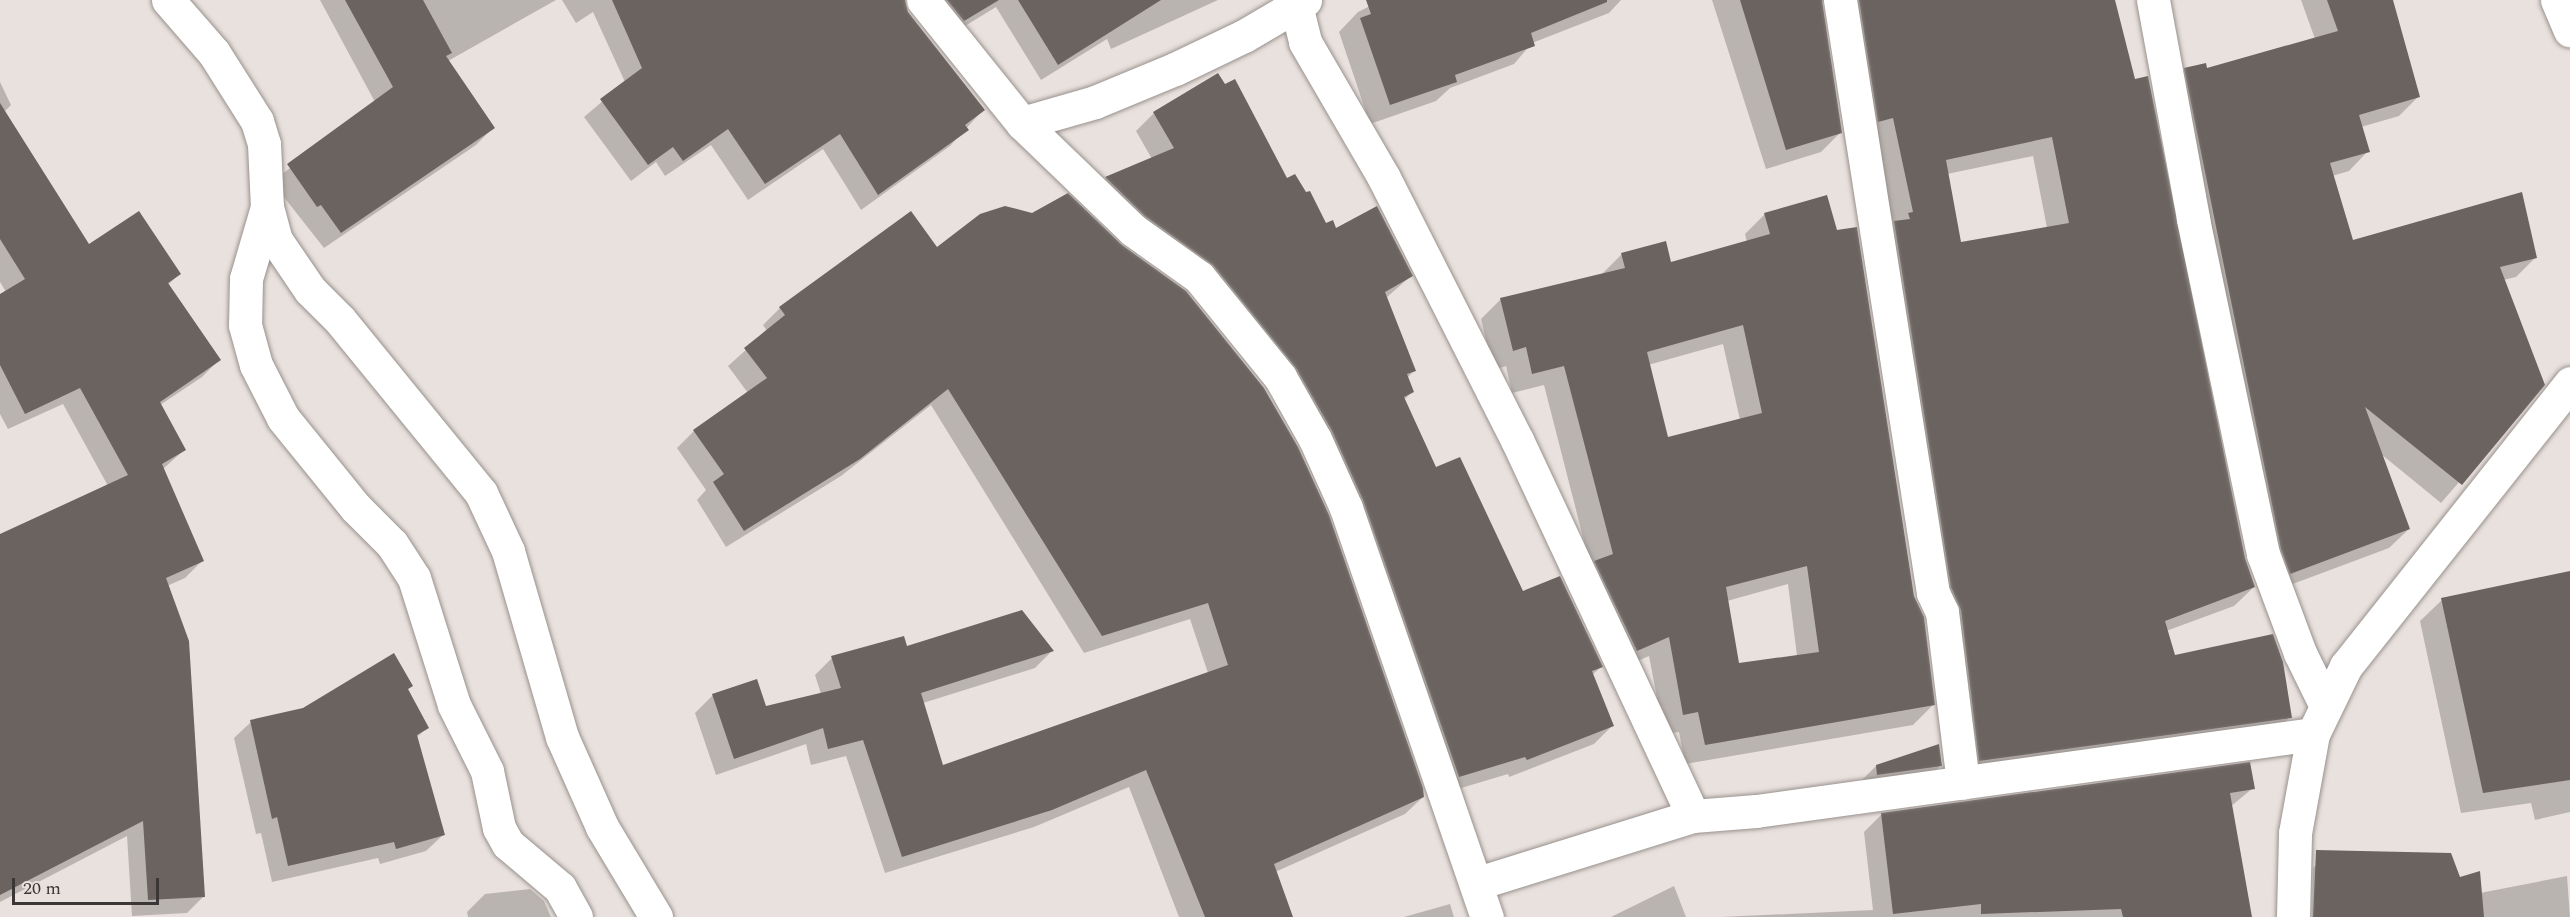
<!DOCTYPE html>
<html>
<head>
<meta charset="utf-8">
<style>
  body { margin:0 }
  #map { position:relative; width:2570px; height:917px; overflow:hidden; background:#e9e1dd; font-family:Spectral,serif }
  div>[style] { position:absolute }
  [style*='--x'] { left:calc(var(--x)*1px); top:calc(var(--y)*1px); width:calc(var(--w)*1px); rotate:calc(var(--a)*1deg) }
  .shadow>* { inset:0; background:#0003 }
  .building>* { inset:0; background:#6a6360 }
  .roads { filter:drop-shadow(0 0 2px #98918d) drop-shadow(0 0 2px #98918d) }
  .minor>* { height:33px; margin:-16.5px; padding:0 16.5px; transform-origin:16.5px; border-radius:16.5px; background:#fff }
  .major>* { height:33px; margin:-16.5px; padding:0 16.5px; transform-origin:16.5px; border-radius:16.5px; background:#fff }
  span { translate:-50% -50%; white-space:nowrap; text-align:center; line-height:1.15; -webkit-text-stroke:6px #e9e1dd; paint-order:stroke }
  .scale { position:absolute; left:12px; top:878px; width:147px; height:27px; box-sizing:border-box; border:3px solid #3a3736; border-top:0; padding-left:8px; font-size:18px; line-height:21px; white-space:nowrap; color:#3a3736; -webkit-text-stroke:4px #e9e1dd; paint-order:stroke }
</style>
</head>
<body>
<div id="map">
  <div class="shadow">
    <div style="clip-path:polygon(320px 0,556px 0,448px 61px,493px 128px,476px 145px,324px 248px,272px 182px,375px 102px)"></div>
    <div style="clip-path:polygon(562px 0,905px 0,907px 12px,983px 110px,950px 146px,861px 210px,823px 149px,748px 200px,711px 145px,665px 176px,656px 162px,631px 181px,584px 117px,625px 82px,593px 12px,576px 23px)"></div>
    <div style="clip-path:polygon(914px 0,1218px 0,1111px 49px,1107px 39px,1041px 80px,996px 7px,947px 37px)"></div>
    <div style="clip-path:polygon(1382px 0,1621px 0,1609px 13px,1532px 43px,1514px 64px,1450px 88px,1436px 101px,1370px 124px,1339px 32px,1358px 12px)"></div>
    <div style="clip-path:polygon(evenodd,1712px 0,2113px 0,2243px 558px,2254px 587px,2234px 606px,2166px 631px,2174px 657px,2290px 717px,2271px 737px,1960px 780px,1875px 242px,1893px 224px,1874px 136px,1828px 1px,1820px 2px,1840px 133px,1821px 152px,1766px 169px,1712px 0,2033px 156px,2047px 228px,1960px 243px,1947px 174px,2033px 156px)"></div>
    <div style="clip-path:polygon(2301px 0,2392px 0,2418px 97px,2399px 116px,2361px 127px,2368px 151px,2349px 171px,2332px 176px,2352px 242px,2536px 257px,2516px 277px,2503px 280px,2543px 385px,2441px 503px,2381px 454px,2409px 529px,2389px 548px,2271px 592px,2166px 89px,2185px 69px,2206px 70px,2315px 39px)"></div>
    <div style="clip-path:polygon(1217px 75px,1287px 180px,1325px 225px,1411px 276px,1386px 298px,1415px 370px,1407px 378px,1412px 392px,1404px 400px,1435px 469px,1522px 593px,1601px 667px,1592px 675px,1612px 726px,1594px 744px,1509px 777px,1508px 774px,1441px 794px,1315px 449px,1196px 283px,1089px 196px,1106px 178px,1152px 159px,1136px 131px,1154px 113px)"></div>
    <div style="clip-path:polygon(0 82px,11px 105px,4px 112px,89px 246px,179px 274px,168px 285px,219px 360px,202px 377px,160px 405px,184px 450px,163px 469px,202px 561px,185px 578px,167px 586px,204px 896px,187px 913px,132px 916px,127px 836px,0 902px,0 536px,108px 486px,63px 404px,8px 429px,0 414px,0 295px,6px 292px,0 282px)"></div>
    <div style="clip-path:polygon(evenodd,1765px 214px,1913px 596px,1933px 705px,1913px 725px,1685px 764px,1679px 732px,1664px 734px,1649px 656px,1617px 670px,1544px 385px,1512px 393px,1506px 366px,1493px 370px,1481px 319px,1501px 299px,1602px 274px,1622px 254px,1670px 264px,1747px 242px,1745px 234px,1765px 214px,1723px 344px,1740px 420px,1667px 439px,1648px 365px,1723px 344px,1765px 214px,1788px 584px,1797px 656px,1738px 664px,1727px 601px,1788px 584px)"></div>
    <div style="clip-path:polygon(937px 249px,1423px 797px,1405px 814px,1275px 872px,1291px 917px,1179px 917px,1129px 787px,1034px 827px,885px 873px,846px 756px,811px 765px,806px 744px,716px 775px,695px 713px,713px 695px,765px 708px,821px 694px,815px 675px,832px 658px,906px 648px,1052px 651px,1035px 668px,923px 703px,942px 767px,1208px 673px,1190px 619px,1084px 653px,931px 405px,841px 476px,726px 547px,697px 500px,706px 490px,677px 448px,694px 431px,748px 393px,728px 366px,767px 331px,763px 325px,780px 308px)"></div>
    <div style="clip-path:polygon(2570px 572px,2570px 812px,2535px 820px,2531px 803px,2461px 813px,2420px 621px,2442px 600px)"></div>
    <div style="clip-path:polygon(411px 686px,407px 690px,427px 728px,416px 738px,443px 835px,426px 851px,380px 864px,378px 858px,272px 882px,261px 833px,256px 834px,234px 738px,251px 722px)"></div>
    <div style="clip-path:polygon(1876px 766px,1940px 766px,1916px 791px,1851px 791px)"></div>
    <div style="clip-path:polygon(2253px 788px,2230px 807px,2250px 917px,1721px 917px,1873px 910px,1864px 832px,1882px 814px)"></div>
    <div style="clip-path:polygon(2330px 851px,2459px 879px,2480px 893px,2567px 876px,2570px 917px,2312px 917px,2313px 868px)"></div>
    <div style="clip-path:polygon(1674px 886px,1686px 917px,1611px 917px)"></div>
    <div style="clip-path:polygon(530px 889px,544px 901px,551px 917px,468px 917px,467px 912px,485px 894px)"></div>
    <div style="clip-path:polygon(1450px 904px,1454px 917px,1404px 917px)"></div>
  </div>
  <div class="building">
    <div style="clip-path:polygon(345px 0,423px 0,452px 53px,446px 56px,495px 128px,341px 233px,321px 205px,317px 207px,287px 164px,393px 87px)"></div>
    <div style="clip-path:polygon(612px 0,905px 0,908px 12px,985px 110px,965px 125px,969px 130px,878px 195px,840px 134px,765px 184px,728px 129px,683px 161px,673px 147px,648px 165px,600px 99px,642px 68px)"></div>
    <div style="clip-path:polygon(947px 0,999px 0,964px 21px)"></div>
    <div style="clip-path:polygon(1018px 0,1161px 0,1058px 65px)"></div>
    <div style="clip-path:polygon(1366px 0,1607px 0,1607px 2px,1531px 33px,1535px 46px,1455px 75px,1457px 82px,1390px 105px,1360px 18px,1371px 14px)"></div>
    <div style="clip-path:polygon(1740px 0,1822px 0,1842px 133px,1786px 150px)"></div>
    <div style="clip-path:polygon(evenodd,1859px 0,2115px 0,2135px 79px,2148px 76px,2245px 558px,2255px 587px,2165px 621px,2175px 655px,2273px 634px,2283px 662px,2292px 718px,1979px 761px,1961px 610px,1951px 587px,1894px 221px,1910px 219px,1908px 213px,1913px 212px,1893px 118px,1878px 122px,1859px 0,2052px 137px,2069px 223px,1961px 242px,1946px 160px,2052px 137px)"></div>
    <div style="clip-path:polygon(2327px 0,2393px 0,2420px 97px,2359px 115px,2370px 152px,2330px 163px,2353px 240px,2522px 192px,2537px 258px,2500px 267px,2545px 385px,2462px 485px,2365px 407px,2410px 529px,2290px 574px,2281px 549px,2184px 68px,2206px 63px,2207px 68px,2338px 31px)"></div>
    <div style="clip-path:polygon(1218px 73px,1225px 84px,1235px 79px,1287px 178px,1295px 174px,1306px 192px,1310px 191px,1326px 223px,1333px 220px,1336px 228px,1377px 206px,1413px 276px,1385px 292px,1416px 371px,1407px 374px,1414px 392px,1404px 397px,1436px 467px,1460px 457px,1523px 591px,1560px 576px,1603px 667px,1592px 671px,1614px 726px,1527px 760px,1525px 757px,1459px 777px,1363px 500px,1332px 431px,1296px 368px,1213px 265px,1145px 216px,1105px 177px,1174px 148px,1153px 112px)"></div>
    <div style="clip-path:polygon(0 103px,89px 244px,139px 211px,181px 274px,168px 283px,221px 360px,160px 402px,186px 450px,162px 464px,204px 561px,166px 578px,189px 641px,205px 897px,148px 900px,143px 821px,0 895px,0 534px,128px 475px,80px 388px,25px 414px,0 365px,0 294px,25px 279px,0 239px)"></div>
    <div style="clip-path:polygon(1068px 193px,1122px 245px,1186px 291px,1264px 388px,1298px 447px,1329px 515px,1423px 788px,1424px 797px,1274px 864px,1293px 917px,1205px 917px,1146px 770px,1052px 810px,902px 857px,863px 740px,828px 749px,823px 728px,734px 759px,712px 694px,757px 679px,766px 706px,841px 688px,831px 656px,904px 636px,907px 646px,1022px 610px,1054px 651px,921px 693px,943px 765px,1228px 665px,1208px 603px,1102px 636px,948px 389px,860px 459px,744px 531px,713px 482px,724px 474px,693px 430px,767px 378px,744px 348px,785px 315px,779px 307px,911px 211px,937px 247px,980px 214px,1005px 206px,1032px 213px)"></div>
    <div style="clip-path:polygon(evenodd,1827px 195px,1837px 230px,1857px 227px,1914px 596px,1924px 617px,1935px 705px,1705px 745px,1698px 712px,1683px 715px,1669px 637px,1637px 651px,1594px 561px,1613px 554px,1564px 366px,1532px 374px,1526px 347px,1513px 351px,1500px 298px,1625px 268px,1621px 253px,1666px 241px,1671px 262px,1770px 234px,1764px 213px,1827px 195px,1743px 325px,1762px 413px,1668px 437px,1647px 352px,1743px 325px,1827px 195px,1807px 566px,1819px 652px,1739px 663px,1726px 587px,1807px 566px)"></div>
    <div style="clip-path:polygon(2570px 571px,2570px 780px,2483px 793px,2441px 598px)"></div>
    <div style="clip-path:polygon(394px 653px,413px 686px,408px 689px,429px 728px,417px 735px,445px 835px,396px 849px,394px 842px,288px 866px,277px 817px,272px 819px,250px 720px,303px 708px)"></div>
    <div style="clip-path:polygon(1939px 744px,1942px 766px,1877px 775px,1876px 765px)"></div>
    <div style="clip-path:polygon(2250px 762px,2255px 789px,2230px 793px,2252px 917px,2123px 917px,2121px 909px,1981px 914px,1981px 904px,1893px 914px,1881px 813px)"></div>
    <div style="clip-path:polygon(2316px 850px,2451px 853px,2460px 877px,2480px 871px,2484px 917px,2313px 917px)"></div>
  </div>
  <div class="roads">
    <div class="minor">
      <div style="--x:168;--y:0;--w:70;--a:49"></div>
      <div style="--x:214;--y:53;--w:80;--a:57.7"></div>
      <div style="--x:257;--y:121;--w:24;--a:73"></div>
      <div style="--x:264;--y:144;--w:63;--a:87.3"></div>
      <div style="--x:267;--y:207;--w:34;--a:75"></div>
      <div style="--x:276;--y:240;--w:60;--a:55.8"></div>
      <div style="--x:310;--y:290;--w:42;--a:45"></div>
      <div style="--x:340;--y:320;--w:223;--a:50.8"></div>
      <div style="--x:481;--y:493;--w:64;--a:65"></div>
      <div style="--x:508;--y:551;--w:194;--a:73.8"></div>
      <div style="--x:562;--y:737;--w:98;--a:66"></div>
      <div style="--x:602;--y:827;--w:105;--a:59"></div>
      <div style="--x:923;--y:0;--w:158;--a:51.2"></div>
      <div style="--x:1022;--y:123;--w:154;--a:43.9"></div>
      <div style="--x:1133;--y:230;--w:81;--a:35.5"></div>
      <div style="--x:1199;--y:277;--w:129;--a:51"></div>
      <div style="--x:1280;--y:377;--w:71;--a:60.6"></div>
      <div style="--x:1315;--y:439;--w:76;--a:65.8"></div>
      <div style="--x:1346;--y:508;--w:433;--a:71"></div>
      <div style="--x:1298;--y:0;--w:5;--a:112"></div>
      <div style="--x:1296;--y:5;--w:38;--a:76"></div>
      <div style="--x:1305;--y:42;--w:157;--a:59.8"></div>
      <div style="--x:1384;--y:178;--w:294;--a:63.1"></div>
      <div style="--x:1517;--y:440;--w:415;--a:64.9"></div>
      <div style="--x:1840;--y:0;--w:600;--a:81.09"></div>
      <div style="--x:1933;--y:593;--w:21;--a:65"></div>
      <div style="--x:1942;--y:612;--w:172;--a:83"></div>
      <div style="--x:2153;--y:0;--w:223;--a:79.6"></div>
      <div style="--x:2193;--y:219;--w:342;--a:78.2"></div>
      <div style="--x:2263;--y:554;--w:106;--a:69.5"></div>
      <div style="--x:2300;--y:653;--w:59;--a:63.9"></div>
      <div style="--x:1022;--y:123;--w:76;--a:-16"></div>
      <div style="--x:1095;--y:102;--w:87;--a:-22.4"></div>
      <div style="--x:1175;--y:69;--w:76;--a:-25.6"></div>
      <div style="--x:1244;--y:36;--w:71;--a:-30.5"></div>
      <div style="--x:267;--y:207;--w:75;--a:106.3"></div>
      <div style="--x:246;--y:279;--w:46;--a:91.2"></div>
      <div style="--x:245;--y:325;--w:41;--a:74.6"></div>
      <div style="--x:256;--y:365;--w:59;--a:63"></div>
      <div style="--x:283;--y:418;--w:116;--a:51"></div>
      <div style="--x:356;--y:508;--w:51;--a:45"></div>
      <div style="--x:392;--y:544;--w:40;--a:57.1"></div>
      <div style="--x:414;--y:578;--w:133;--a:72.5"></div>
      <div style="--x:454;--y:705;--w:74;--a:63.4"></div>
      <div style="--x:487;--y:771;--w:58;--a:78.1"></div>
      <div style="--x:499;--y:828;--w:18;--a:61"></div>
      <div style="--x:508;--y:844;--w:68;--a:40.2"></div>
      <div style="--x:560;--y:888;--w:33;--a:61"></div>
      <div style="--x:1478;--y:883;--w:225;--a:-17.3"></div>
      <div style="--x:1693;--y:816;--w:63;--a:-4.5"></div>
      <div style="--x:1756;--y:811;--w:562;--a:-7.87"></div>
      <div style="--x:2293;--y:917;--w:84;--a:-88.6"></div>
      <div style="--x:2295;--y:833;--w:101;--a:-79.7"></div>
      <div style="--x:2313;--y:734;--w:76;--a:-64.1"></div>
      <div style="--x:2346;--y:666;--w:361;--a:-51.6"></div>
    </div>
    <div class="major">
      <div style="--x:2557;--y:0;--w:33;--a:67"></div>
    </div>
  </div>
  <div class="scale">20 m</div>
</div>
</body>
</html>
